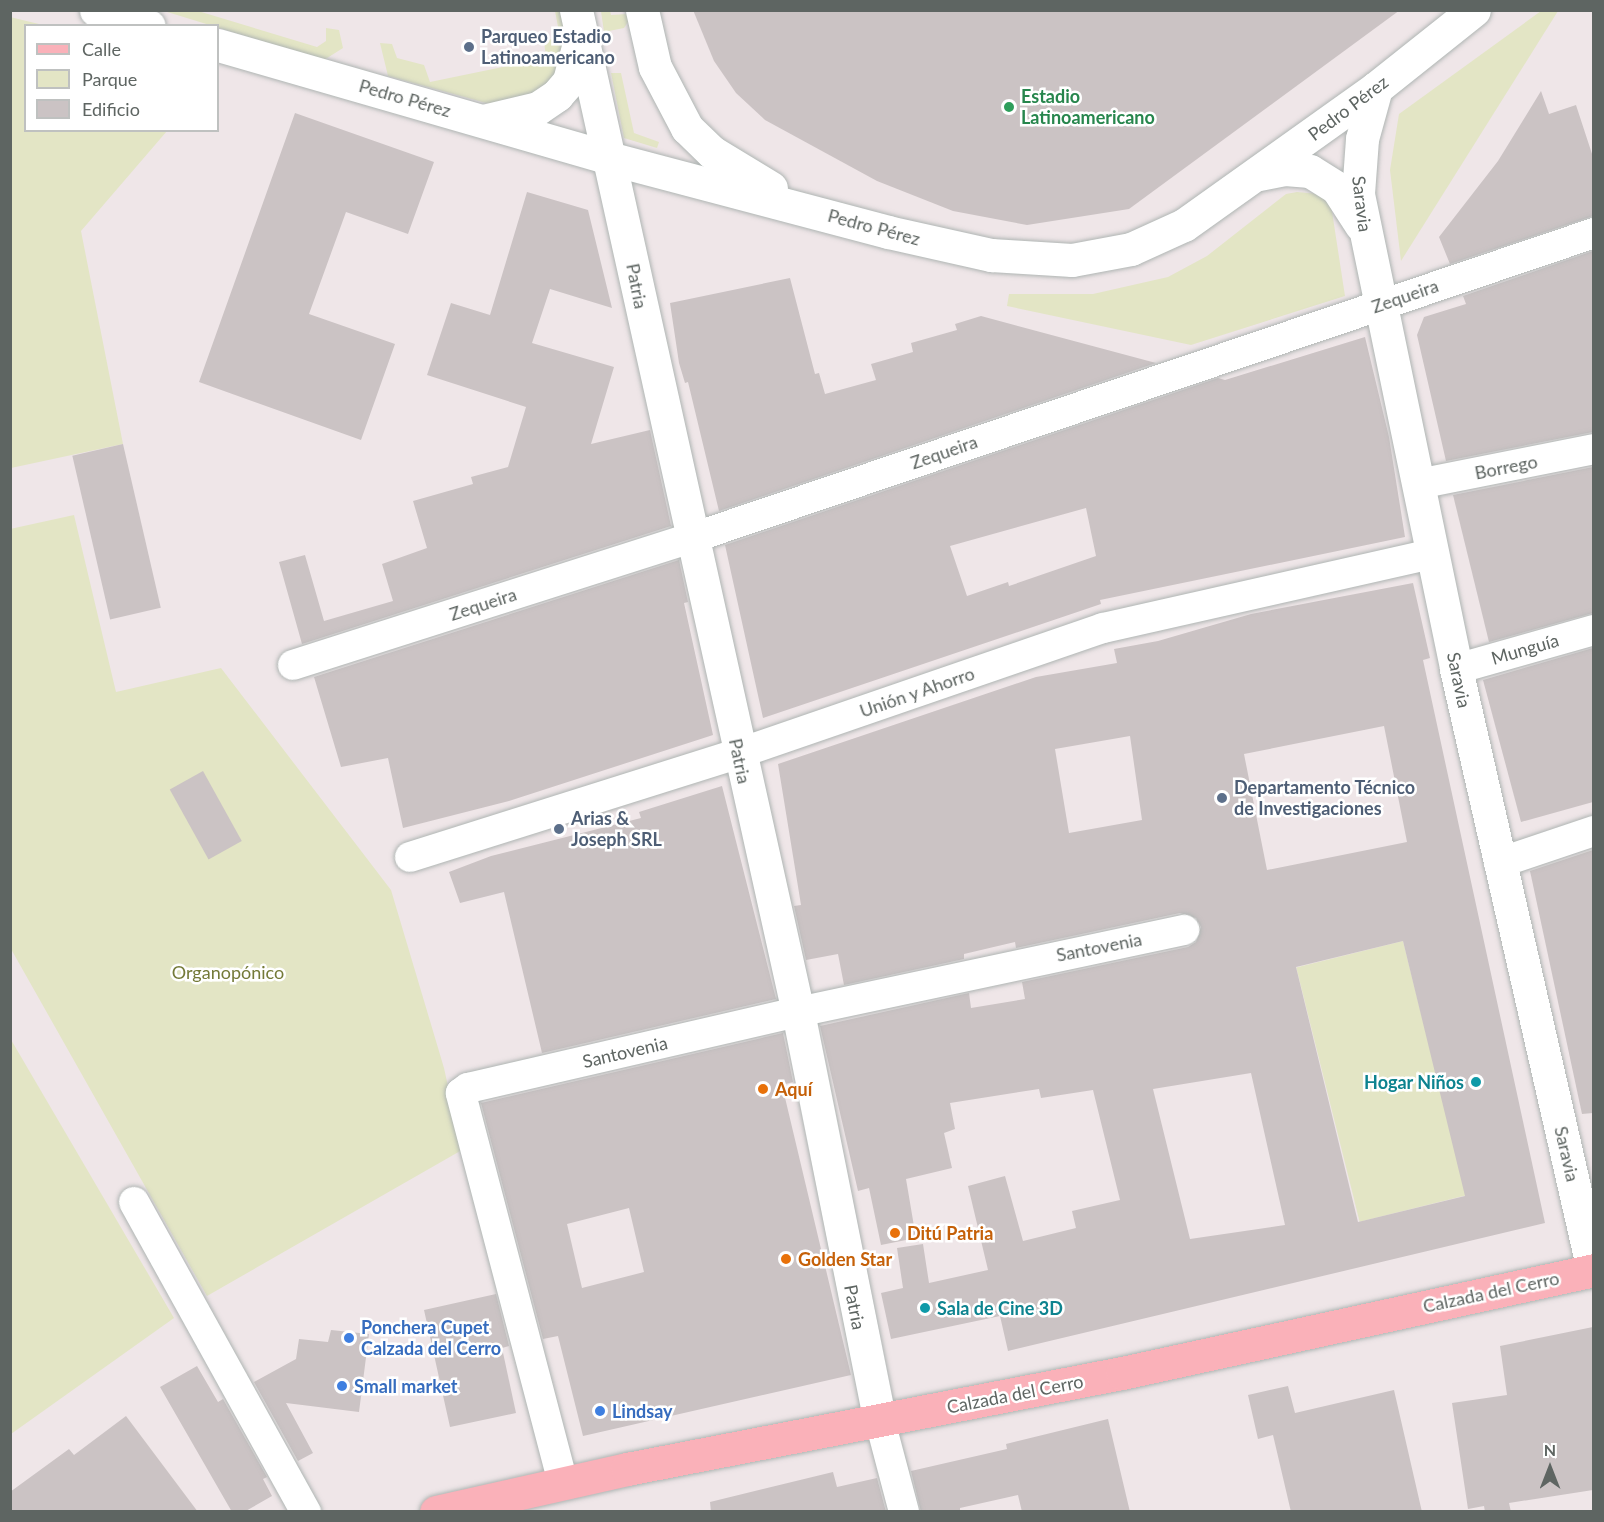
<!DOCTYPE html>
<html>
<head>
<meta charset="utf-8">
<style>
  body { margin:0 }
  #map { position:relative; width:1604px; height:1522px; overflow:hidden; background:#efe6e8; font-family:Lato,sans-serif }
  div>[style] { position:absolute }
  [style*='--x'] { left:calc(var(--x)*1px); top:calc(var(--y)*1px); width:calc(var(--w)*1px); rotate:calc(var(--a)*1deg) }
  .green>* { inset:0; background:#e3e5c5; transform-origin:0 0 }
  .building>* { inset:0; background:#cbc3c4; transform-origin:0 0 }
  .roads { filter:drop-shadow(0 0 2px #afb5b3) drop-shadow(0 0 2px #afb5b3) }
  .minor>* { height:30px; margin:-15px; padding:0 15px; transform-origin:15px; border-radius:15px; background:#fff }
  .tertiary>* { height:33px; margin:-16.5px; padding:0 16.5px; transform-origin:16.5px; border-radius:16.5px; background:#fff }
  .primary>* { height:33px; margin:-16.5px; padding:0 16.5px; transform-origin:16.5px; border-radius:16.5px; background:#fab1b9 }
  .dots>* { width:16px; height:16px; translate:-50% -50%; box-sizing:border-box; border:3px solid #fff; border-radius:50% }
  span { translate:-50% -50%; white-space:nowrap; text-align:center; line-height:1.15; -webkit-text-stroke:5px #fff; paint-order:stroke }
  .service-label { font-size:18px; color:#4e5e75; font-weight:700 }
  .left { translate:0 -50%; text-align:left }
  .leisure-label { font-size:18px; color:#27864d; font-weight:700 }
  .street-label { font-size:18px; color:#5e6562 }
  .park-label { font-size:18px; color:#747a38 }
  .culture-label { font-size:18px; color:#0d838f; font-weight:700 }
  .right { translate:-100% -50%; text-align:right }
  .food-label { font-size:18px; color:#c56008; font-weight:700 }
  .shop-label { font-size:18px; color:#366cbe; font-weight:700 }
  .frame { position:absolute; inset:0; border:12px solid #5e6562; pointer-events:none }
  .legend { position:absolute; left:24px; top:24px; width:195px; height:108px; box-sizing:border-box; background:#fff; border:2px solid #bfc1c0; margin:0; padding:8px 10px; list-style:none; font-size:18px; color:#5e6562 }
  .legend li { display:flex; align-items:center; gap:12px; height:30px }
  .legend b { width:30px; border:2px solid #bfc1c0 }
  .north { position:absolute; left:1520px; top:1438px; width:60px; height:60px; -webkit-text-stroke:4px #fff; paint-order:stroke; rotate:0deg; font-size:16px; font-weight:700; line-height:24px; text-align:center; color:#5e6562 }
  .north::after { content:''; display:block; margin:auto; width:21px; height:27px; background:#5e6562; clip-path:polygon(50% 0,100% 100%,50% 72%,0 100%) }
</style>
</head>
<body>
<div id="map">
  <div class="green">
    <div style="clip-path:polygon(164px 11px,198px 11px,317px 47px,326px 41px,326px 28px,339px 30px,343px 48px,324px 60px)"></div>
    <div style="clip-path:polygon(555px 11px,564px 11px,567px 54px,545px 91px,497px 106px,388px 76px,380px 43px,392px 44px,397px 58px,424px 65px,430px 82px,546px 58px,544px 41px,560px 37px)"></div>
    <div style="clip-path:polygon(601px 11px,610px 11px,611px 15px,628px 14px,628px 22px,624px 28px,604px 32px)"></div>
    <div style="clip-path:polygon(1541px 11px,1558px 11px,1401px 261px,1390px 170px,1399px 114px)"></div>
    <div style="clip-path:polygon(10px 17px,43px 25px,26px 26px,26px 130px,167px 131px,81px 231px,123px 444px,11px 468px)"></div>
    <div style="clip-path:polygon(611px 73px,621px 73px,634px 133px,659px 142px,657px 148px,624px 138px)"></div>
    <div style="clip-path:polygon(1297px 192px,1319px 194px,1331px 205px,1345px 296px,1191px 345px,1007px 306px,1009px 294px,1093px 294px,1168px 277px,1207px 256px,1286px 194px)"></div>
    <div style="clip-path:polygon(74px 515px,116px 692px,221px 668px,391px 890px,444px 1068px,462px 1150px,207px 1296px,11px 949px,10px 529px)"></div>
    <div style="left:1403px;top:941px;width:262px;height:110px;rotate:76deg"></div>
    <div style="clip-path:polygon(10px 1038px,174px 1318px,11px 1434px,10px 1434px)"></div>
  </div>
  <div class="building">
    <div style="clip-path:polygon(693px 10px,1400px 10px,1129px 209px,1027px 225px,953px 211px,877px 181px,765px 120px,736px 93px,714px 61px)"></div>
    <div style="clip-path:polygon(1541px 91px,1549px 114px,1576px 105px,1593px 157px,1593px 216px,1450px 264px,1439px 237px,1498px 161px)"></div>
    <div style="clip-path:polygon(295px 113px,434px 162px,408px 234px,346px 212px,309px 314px,395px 344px,361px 440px,199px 382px)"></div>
    <div style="clip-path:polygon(527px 192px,588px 210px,612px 308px,550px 289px,532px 343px,614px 367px,591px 444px,650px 430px,671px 526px,302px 644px,279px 562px,305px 555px,324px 621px,393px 601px,382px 564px,427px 548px,413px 501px,473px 484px,471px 477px,508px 467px,526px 407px,427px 375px,451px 303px,490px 315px)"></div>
    <div style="clip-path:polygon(1593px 251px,1593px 432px,1446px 461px,1417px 335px,1424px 317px,1466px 304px,1463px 296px)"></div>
    <div style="clip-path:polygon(790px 278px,815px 374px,819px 373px,825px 394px,876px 380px,871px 364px,913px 352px,911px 343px,957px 330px,955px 324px,981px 316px,1156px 363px,719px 511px,688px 382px,685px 383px,679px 363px,670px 303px)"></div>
    <div style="clip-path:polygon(evenodd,1365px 337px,1389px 437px,1405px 537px,1100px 600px,1101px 604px,763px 718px,725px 545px,1218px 378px,1225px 380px,1365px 337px,1086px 508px,1096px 556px,1009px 586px,1008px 582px,967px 596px,950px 546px,1086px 508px)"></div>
    <div style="left:123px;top:444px;width:168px;height:52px;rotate:77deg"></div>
    <div style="clip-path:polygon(1593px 467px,1593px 613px,1489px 642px,1453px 495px)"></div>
    <div style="clip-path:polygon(679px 560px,688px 602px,684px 603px,713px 735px,509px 801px,403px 828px,388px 758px,341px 767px,314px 677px)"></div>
    <div style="clip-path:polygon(evenodd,1413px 583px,1430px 658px,1423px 660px,1545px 1223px,1008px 1351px,1000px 1316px,891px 1339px,881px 1293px,903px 1288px,897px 1248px,923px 1244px,929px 1283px,988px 1270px,968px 1186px,1005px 1176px,1023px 1241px,1076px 1228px,1072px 1211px,1120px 1200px,1093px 1090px,1041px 1098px,1039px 1089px,950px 1103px,955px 1129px,944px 1133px,952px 1168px,906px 1179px,916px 1238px,881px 1245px,869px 1188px,858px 1191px,820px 1026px,969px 993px,971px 1008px,1025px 999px,1022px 982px,1188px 947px,1196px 942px,1201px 927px,1196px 918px,1180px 913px,1016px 948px,1015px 942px,964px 954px,964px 959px,844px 985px,838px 954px,806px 960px,794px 906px,801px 905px,778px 764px,1036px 677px,1117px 663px,1114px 649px,1158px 641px,1251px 614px,1413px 583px,1384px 726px,1407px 842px,1267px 870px,1244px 754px,1384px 726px,1413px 583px,1130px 736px,1142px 820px,1069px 833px,1055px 749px,1130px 736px,1413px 583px,1403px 941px,1465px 1196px,1358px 1222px,1296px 967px,1403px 941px,1413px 583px,1251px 1073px,1285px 1225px,1190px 1239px,1153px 1089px,1251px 1073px)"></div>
    <div style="clip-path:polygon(1593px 648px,1593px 802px,1521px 822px,1483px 680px)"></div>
    <div style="left:203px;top:771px;width:80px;height:38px;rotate:61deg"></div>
    <div style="clip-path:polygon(722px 786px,776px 999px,542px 1053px,504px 892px,460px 903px,449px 872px,491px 856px,641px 818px,639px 812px)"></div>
    <div style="clip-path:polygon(1593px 850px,1593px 1113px,1582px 1114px,1530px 871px)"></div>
    <div style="clip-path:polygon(evenodd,783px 1033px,793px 1082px,782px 1085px,851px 1375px,583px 1436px,558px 1336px,543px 1339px,481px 1103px,783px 1033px,629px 1208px,644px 1272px,582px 1288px,567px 1224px,629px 1208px)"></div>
    <div style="clip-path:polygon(496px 1294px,509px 1346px,502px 1348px,516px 1413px,450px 1427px,424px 1310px)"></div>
    <div style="clip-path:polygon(1593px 1327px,1593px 1490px,1509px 1503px,1511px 1512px,1485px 1512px,1484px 1506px,1468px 1509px,1452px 1403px,1507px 1395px,1500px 1346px)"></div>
    <div style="clip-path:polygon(331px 1330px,369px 1334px,359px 1412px,286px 1403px,313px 1453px,298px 1461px,254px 1382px,296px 1359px,299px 1339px,328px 1342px)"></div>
    <div style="clip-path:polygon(197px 1366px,218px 1402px,223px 1399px,267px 1477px,263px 1479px,272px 1496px,244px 1512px,232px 1512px,160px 1387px)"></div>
    <div style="clip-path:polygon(1288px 1386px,1295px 1413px,1394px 1390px,1422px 1512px,1291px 1512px,1273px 1435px,1258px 1439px,1248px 1395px)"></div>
    <div style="clip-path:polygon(126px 1416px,198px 1512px,10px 1512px,10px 1492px,69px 1449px,74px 1455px)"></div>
    <div style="clip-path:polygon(1108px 1419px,1130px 1512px,1022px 1512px,1018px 1495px,960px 1508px,960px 1512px,921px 1512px,911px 1471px,1007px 1449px,1006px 1444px)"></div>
    <div style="clip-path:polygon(833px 1472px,837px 1487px,877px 1478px,886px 1512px,711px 1512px,710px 1502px)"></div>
  </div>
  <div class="roads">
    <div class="minor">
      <div style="--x:1418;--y:484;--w:179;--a:-11.2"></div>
      <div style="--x:293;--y:665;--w:422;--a:-17.7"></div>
      <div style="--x:695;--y:537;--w:949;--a:-18.68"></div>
      <div style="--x:1456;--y:669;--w:143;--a:-15.8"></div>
      <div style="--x:410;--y:857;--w:343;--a:-17.5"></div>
      <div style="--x:737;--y:754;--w:387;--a:-19"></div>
      <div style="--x:1103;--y:628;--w:337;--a:-12.7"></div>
      <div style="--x:1499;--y:863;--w:100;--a:-18.6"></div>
      <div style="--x:134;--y:1202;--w:355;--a:61"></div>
      <div style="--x:880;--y:1421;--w:94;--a:75.2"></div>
      <div style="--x:563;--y:1483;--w:403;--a:-104.7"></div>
      <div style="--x:461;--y:1093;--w:9;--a:-36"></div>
      <div style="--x:468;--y:1088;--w:339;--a:-13"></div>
      <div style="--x:798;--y:1012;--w:395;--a:-12"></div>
    </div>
    <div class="tertiary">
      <div style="--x:96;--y:10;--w:55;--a:16.8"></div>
      <div style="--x:576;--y:10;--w:1026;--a:77.51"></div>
      <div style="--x:798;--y:1012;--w:417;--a:78.7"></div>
      <div style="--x:642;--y:10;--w:58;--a:77.2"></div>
      <div style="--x:655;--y:67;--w:69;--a:62.3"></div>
      <div style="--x:687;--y:128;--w:35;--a:44"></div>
      <div style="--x:712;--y:152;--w:69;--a:31.4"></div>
      <div style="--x:218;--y:45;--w:410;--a:16.1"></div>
      <div style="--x:612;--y:159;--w:285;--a:14.8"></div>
      <div style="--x:888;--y:232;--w:106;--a:12.6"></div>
      <div style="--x:991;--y:255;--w:81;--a:3.5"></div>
      <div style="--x:1072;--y:260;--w:60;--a:-10.6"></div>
      <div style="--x:1131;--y:249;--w:58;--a:-24.4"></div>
      <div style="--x:1184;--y:225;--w:236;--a:-35.5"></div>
      <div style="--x:1376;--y:88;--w:125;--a:-38.5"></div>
      <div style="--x:1376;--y:88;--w:53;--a:105.4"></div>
      <div style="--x:1362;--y:139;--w:55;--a:94.2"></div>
      <div style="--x:1358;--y:194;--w:485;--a:78.3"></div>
      <div style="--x:1456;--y:669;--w:616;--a:77.16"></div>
      <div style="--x:487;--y:120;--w:52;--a:-13.2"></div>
      <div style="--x:538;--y:108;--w:23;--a:-34"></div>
      <div style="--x:557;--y:95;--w:18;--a:-49"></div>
      <div style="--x:569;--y:81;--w:43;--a:-75.3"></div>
      <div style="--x:1259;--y:174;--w:26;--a:-11"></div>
      <div style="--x:1285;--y:169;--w:25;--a:5"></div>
      <div style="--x:1310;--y:171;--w:32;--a:32"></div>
      <div style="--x:1337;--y:188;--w:44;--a:57"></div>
    </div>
    <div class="primary">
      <div style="--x:436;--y:1512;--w:196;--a:-12.7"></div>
      <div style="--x:627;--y:1469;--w:504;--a:-10.98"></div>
      <div style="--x:1122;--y:1373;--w:483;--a:-12.3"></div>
    </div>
  </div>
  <div class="dots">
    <div style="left:469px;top:47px;background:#5c6f8a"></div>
    <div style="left:1009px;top:107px;background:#2e9e5b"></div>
    <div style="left:1222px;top:798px;background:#5c6f8a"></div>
    <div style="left:559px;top:829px;background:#5c6f8a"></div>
    <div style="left:1476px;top:1082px;background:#0f9aa8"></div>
    <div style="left:763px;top:1089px;background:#e8710a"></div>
    <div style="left:895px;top:1233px;background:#e8710a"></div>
    <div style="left:786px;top:1259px;background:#e8710a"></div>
    <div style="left:925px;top:1308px;background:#0f9aa8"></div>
    <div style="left:349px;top:1338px;background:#3f7fe0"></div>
    <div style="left:342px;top:1386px;background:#3f7fe0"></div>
    <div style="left:600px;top:1411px;background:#3f7fe0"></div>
  </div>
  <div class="service-label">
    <span class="left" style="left:481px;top:47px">Parqueo Estadio<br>Latinoamericano</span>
    <span class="left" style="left:1234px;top:798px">Departamento Técnico<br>de Investigaciones</span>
    <span class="left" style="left:571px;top:829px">Arias &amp;<br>Joseph SRL</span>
  </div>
  <div class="leisure-label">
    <span class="left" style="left:1021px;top:107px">Estadio<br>Latinoamericano</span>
  </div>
  <div class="street-label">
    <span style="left:405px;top:98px;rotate:16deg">Pedro Pérez</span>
    <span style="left:1348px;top:108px;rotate:-37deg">Pedro Pérez</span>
    <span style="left:1362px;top:204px;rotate:83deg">Saravia</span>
    <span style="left:874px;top:227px;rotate:15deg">Pedro Pérez</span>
    <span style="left:637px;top:286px;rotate:79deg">Patria</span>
    <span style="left:1405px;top:296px;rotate:-19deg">Zequeira</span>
    <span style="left:944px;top:452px;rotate:-19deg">Zequeira</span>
    <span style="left:1506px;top:467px;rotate:-11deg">Borrego</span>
    <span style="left:483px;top:604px;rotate:-18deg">Zequeira</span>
    <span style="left:1525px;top:649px;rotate:-16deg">Munguía</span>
    <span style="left:1459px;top:680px;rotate:78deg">Saravia</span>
    <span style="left:917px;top:692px;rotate:-19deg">Unión y Ahorro</span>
    <span style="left:740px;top:761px;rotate:78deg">Patria</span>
    <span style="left:1099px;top:947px;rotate:-11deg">Santovenia</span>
    <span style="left:625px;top:1052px;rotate:-13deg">Santovenia</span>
    <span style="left:1567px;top:1154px;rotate:77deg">Saravia</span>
    <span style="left:1491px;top:1292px;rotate:-12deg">Calzada del Cerro</span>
    <span style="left:855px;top:1307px;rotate:79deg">Patria</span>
    <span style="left:1015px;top:1394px;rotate:-11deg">Calzada del Cerro</span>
  </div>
  <div class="park-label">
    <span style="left:228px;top:972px">Organopónico</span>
  </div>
  <div class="culture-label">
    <span class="right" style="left:1464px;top:1082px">Hogar Niños</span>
    <span class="left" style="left:937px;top:1308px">Sala de Cine 3D</span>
  </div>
  <div class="food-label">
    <span class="left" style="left:775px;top:1089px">Aquí</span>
    <span class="left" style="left:907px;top:1233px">Ditú Patria</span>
    <span class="left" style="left:798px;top:1259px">Golden Star</span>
  </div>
  <div class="shop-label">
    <span class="left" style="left:361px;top:1338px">Ponchera Cupet<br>Calzada del Cerro</span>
    <span class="left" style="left:354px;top:1386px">Small market</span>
    <span class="left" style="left:612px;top:1411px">Lindsay</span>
  </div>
  <div class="frame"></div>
  <ul class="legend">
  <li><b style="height:8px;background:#fab1b9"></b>Calle</li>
  <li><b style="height:16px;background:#e3e5c5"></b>Parque</li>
  <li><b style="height:16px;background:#cbc3c4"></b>Edificio</li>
  </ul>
  <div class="north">N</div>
</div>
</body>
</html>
